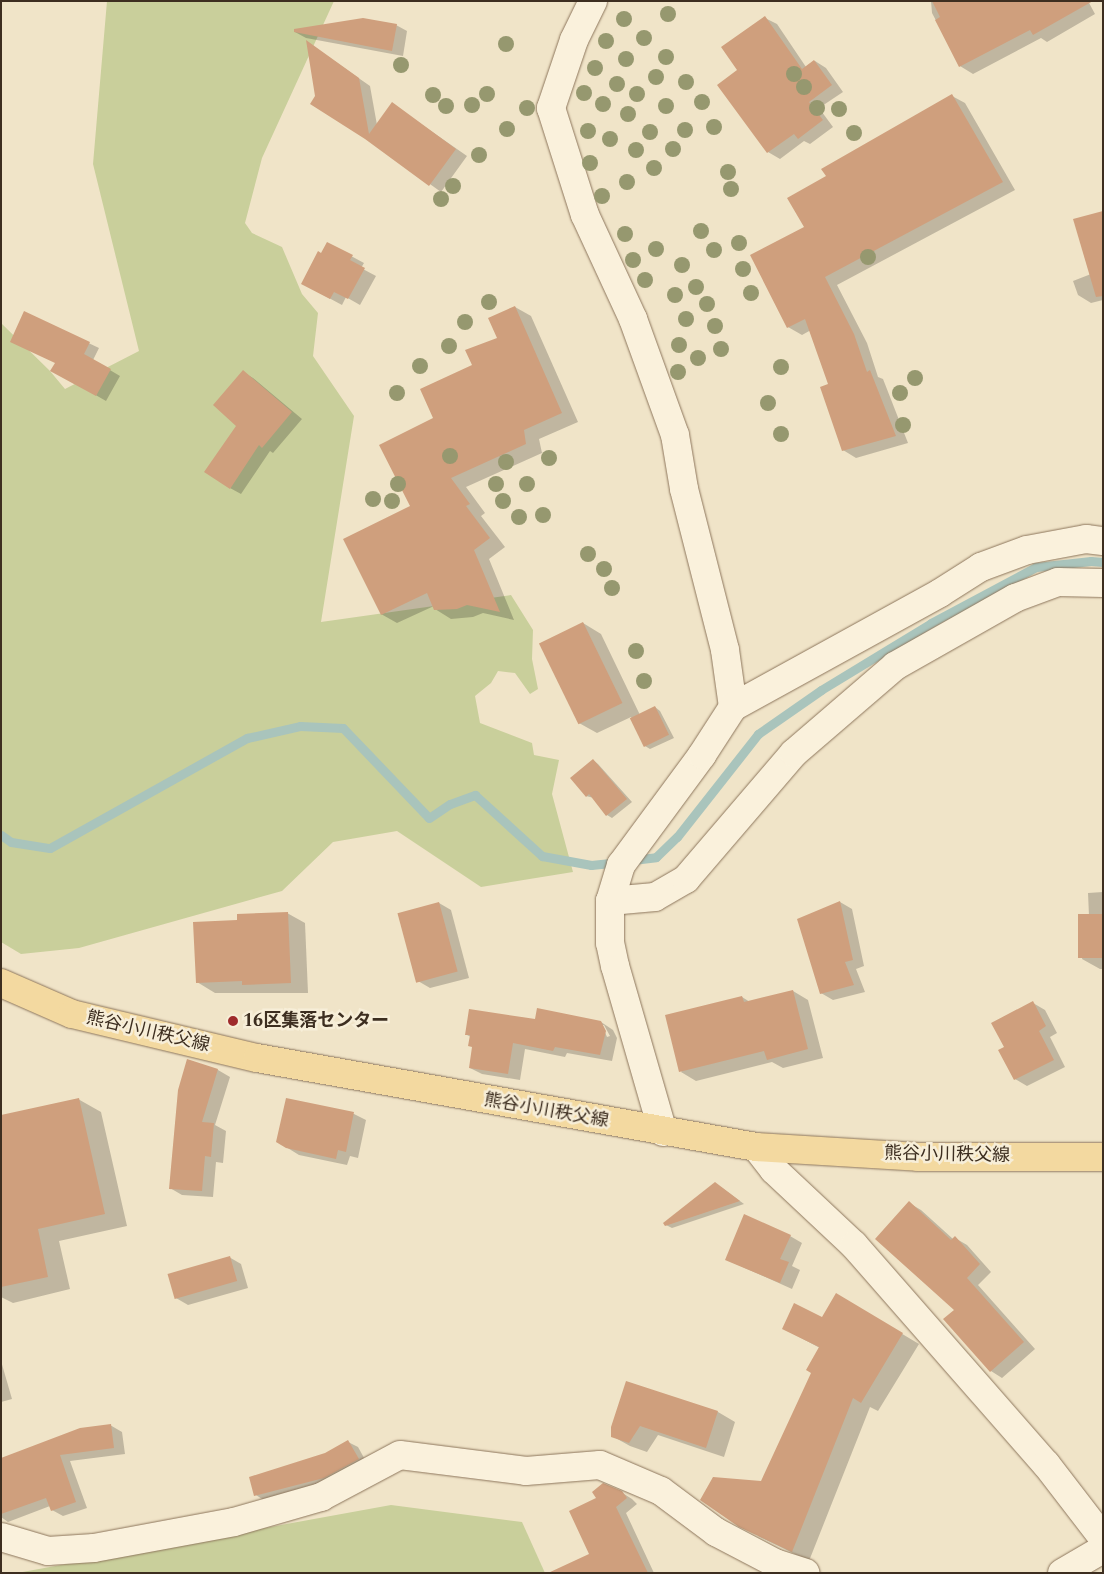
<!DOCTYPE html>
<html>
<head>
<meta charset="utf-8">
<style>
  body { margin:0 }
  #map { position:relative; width:1104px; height:1574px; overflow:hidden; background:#f0e4c8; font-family:Spectral,"Noto Sans JP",serif }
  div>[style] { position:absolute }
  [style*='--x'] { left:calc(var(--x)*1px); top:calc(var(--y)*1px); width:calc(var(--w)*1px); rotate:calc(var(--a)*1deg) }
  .green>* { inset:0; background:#c9cf9b }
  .shadow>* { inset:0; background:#0003 }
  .stream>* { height:9px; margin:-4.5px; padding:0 4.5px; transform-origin:4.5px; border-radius:4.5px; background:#a9c4bc }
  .building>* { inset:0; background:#cf9f7d; transform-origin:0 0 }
  .roads { filter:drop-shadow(0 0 1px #8d765c) drop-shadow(0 0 1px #8d765c) }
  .street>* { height:28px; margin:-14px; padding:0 14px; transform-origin:14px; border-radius:14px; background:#faf1dc }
  .primary>* { height:28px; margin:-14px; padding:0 14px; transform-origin:14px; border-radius:14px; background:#f3d9a0 }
  .trees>* { width:16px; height:16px; margin:-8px; border-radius:50%; background:#96986f }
  .dots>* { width:14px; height:14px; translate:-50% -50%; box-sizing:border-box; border:2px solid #f7eed8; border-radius:50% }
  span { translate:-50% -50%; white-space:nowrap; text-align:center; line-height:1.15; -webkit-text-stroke:5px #f7eed8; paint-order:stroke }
  .poi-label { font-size:18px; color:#3d2e20; font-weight:700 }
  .left { translate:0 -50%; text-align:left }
  .street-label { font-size:18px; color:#3d2e20 }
  .frame { position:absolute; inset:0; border:2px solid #3d2e20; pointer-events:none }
</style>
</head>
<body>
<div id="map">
  <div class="green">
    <div style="clip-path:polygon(107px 1px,334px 1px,262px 158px,245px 223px,252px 233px,282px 247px,302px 294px,318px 313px,313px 356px,354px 416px,321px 622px,511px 595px,533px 630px,532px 659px,538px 689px,530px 694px,515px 673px,498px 671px,491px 683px,475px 696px,480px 723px,532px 743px,534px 755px,559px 760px,552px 794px,573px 872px,481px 887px,397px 831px,333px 842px,282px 891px,79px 948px,21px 954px,1px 942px,1px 323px,50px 371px,65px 389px,139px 351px,93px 164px)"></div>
    <div style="clip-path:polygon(391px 1505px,522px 1522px,545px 1573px,17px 1573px)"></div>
  </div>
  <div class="shadow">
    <div style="clip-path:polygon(931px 1px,1088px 1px,1095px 14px,1047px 42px,1041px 38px,973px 74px,960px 66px,932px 13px)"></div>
    <div style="clip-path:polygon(765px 18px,777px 24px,806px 67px,815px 61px,826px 68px,843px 92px,819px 108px,833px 127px,810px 144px,804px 141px,780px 159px,768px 152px,718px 85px,739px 70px)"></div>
    <div style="clip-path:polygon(396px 25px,407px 31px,403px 56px,306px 38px,295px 32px)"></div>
    <div style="clip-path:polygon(307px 42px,370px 86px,377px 125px,392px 104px,467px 156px,441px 192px,366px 138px,317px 96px)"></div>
    <div style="clip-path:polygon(952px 96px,965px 103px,1015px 190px,837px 285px,867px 343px,878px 377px,883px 379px,908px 443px,856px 458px,843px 450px,829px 385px,811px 330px,802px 335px,788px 327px,806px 228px,827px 176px)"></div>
    <div style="clip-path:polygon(1103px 212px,1103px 300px,1091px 303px,1078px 295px,1073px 281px,1091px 274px)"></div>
    <div style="clip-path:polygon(327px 243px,364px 263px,361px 268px,376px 276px,360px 305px,346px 297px,342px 305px,314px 290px)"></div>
    <div style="clip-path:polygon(515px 307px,531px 316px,578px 422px,539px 439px,542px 453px,466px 487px,485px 513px,481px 516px,505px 547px,489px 559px,514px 620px,483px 613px,473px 617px,451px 619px,435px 609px,434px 606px,397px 623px,381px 614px,435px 418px,473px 366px,499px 338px)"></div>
    <div style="clip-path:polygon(25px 313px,99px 348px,93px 360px,120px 376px,106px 401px,52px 370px,56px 363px)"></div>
    <div style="clip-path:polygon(243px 372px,253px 378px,302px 419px,273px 453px,270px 451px,241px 494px,230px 488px)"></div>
    <div style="clip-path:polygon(583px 623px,601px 634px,640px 715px,655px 707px,660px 711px,674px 738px,650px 749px,645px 746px,631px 717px,597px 733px,579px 723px)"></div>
    <div style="clip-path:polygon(593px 760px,598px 764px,632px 802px,612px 818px,607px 815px,594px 798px,586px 796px)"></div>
    <div style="clip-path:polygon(1103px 892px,1103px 969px,1100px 969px,1082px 959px,1089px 916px,1088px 893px)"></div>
    <div style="clip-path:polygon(840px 902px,852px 909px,864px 966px,856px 969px,865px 992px,833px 1000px,821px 993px)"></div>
    <div style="clip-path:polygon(439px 903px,451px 910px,469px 978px,430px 988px,418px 981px)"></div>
    <div style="clip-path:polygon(287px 913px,305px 923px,308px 993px,215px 993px,197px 982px,239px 922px)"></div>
    <div style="clip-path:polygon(793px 991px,808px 1000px,823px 1058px,783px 1068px,772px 1062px,696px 1081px,681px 1072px,742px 997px,750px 1002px)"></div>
    <div style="clip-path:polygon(1033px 1003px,1045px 1010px,1057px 1033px,1050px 1037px,1065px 1067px,1027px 1086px,1015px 1079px,1005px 1048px)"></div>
    <div style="clip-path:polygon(evenodd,536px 1020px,601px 1022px,613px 1030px,617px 1038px,612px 1061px,567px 1053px,565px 1057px,525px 1049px,520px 1080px,482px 1074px,470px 1068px,473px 1048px,471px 1037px,467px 1035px,536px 1020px,602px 1025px,604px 1025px,610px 1036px,607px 1037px,602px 1025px)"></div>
    <div style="clip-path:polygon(188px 1060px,218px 1070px,230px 1077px,215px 1125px,226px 1131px,223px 1163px,216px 1162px,213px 1197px,182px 1195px,170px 1188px)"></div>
    <div style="clip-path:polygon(78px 1099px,101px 1112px,127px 1226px,59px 1241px,70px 1289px,13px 1303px,1px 1297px,1px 1116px)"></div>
    <div style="clip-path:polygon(287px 1099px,354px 1114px,366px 1120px,358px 1158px,350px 1156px,347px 1165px,299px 1155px,278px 1142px)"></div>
    <div style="clip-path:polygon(721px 1187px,744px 1204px,672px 1228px,666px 1225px)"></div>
    <div style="clip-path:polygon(909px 1203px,921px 1210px,953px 1239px,955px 1238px,967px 1245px,991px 1272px,978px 1285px,1035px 1349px,1002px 1378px,991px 1371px,956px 1310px)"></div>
    <div style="clip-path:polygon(790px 1236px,802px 1243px,792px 1266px,800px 1270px,792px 1289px,727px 1260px)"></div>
    <div style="clip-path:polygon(229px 1257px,241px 1264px,248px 1288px,188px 1305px,176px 1298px)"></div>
    <div style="clip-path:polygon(837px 1295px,919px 1344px,878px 1411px,870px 1407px,809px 1561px,758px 1536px,762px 1482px,813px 1373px,820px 1348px,784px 1329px,823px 1319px)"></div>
    <div style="clip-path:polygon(1px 1361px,12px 1399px,1px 1402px)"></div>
    <div style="clip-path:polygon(627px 1382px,718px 1412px,735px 1422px,724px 1457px,658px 1435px,647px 1452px,630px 1446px,612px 1436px)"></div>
    <div style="clip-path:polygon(110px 1425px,122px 1432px,125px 1454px,70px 1461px,87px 1508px,63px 1516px,52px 1510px,50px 1506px,8px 1522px,1px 1517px,1px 1459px)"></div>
    <div style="clip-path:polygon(348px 1442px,358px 1447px,368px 1465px,334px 1483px,265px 1501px,256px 1495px)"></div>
    <div style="clip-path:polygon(621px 1492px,632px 1499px,637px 1504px,626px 1513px,654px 1573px,579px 1573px,591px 1555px)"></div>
  </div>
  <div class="stream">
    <div style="--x:1;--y:835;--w:12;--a:35"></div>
    <div style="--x:11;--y:842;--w:39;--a:9"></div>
    <div style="--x:50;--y:848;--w:226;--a:-29.2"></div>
    <div style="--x:247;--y:738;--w:54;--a:-12.8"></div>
    <div style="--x:300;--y:726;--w:43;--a:2.7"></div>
    <div style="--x:343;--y:728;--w:124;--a:46.3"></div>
    <div style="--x:429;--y:818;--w:25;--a:-34"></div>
    <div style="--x:450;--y:804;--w:27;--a:-20"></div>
    <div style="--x:475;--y:795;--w:91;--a:42.3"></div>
    <div style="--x:542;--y:856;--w:50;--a:10.4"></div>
    <div style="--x:591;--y:865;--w:27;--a:-6"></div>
    <div style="--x:633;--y:860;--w:23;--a:-7"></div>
    <div style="--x:656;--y:857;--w:29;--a:-44"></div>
    <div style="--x:677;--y:837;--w:131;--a:-51.8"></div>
    <div style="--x:758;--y:734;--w:77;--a:-34.9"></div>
    <div style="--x:821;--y:690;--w:129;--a:-31.3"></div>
    <div style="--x:931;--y:623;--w:119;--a:-28.1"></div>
    <div style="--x:1036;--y:567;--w:55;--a:-6.2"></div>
    <div style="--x:1091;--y:561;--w:12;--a:5"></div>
  </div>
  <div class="building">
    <div style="clip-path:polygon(932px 1px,1093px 1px,1033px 35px,1030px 30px,959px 67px,935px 20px,940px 17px)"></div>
    <div style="clip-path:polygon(765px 16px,802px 69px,814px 60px,832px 85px,809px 102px,823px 120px,798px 139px,794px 134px,767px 153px,717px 85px,737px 70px,721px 47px)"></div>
    <div style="clip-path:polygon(363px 18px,397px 24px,392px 51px,294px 32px,294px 29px)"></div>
    <div style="clip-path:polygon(306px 40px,359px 78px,369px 134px,392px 102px,456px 149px,429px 186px,365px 139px,310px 104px,315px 96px)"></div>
    <div style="clip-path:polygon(952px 94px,1003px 182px,825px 277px,854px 334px,867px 372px,870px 370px,896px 436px,842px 451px,820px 387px,828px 384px,805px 319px,787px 328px,750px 255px,804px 227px,787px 198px,826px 176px,821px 169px)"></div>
    <div style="clip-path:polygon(1103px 211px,1103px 296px,1096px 297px,1073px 219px)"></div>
    <div style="clip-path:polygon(327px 242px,353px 255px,350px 260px,365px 268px,348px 299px,334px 292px,330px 299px,301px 284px,318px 251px,321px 253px)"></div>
    <div style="clip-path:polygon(515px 306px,562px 413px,524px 430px,526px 444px,451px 478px,470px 504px,466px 506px,490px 538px,474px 550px,500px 612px,467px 605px,457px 609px,434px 610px,427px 593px,381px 615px,343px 539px,410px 506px,379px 445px,433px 418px,420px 389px,472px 365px,465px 350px,497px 338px,488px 318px)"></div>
    <div style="clip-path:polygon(24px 311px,90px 342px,84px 354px,111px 369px,96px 396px,50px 371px,55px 363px,10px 342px)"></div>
    <div style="clip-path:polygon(243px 370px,292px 412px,262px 448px,259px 445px,230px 489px,204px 472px,236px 426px,213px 405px)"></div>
    <div style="left:583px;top:622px;width:90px;height:49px;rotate:64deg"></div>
    <div style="left:655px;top:706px;width:32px;height:28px;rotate:64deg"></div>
    <div style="clip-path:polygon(593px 759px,627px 799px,606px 816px,589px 794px,586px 797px,570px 778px)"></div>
    <div style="clip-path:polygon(840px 901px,853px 960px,845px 962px,854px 985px,820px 994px,797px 919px)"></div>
    <div style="left:439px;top:902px;width:72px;height:43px;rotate:75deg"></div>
    <div style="clip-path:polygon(288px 912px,291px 983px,242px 985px,242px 981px,196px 983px,193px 922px,237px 920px,237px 914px)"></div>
    <div style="left:1103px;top:914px;width:44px;height:25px;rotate:90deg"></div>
    <div style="clip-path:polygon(793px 990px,808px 1049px,767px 1060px,764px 1051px,679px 1072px,665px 1015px,742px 996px,744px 1002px)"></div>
    <div style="clip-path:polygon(1033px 1001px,1046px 1026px,1039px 1031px,1054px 1060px,1014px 1080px,998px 1050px,1004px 1047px,991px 1023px)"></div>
    <div style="clip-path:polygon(537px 1008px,601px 1021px,606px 1031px,600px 1055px,555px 1047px,553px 1051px,513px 1043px,508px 1074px,469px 1068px,472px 1047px,468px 1046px,470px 1035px,465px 1035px,469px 1009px,535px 1019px)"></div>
    <div style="clip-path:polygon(187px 1059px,218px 1069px,202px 1122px,214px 1123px,211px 1157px,205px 1156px,202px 1191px,169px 1189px,178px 1090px)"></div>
    <div style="clip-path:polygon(79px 1098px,105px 1214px,38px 1229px,48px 1277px,1px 1287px,1px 1115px)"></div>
    <div style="clip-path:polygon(286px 1098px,354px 1112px,346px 1152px,338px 1150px,336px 1159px,286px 1148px,276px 1142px)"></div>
    <div style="clip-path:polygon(715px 1182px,740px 1201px,665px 1226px,663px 1223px)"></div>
    <div style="clip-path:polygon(909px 1201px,951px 1240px,955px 1236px,980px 1264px,967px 1278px,1024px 1342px,990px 1372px,943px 1319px,954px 1310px,875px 1239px)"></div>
    <div style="clip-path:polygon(744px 1214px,791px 1235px,780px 1259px,789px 1262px,780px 1283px,725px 1260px)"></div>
    <div style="left:230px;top:1256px;width:26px;height:65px;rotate:74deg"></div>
    <div style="clip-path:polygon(836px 1293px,903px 1333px,861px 1403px,853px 1398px,792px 1552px,739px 1527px,700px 1500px,713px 1477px,761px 1481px,811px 1373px,806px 1370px,819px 1347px,782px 1329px,794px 1303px,822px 1317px)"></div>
    <div style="clip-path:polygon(626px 1381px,718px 1411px,706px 1448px,640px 1426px,629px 1443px,611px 1437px,611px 1427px)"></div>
    <div style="clip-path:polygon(111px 1424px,114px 1448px,60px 1455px,76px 1502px,51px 1511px,46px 1498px,1px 1514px,1px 1458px,80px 1428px)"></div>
    <div style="clip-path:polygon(348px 1440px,359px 1459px,324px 1478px,254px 1496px,249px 1477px,325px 1453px)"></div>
    <div style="clip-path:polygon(603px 1483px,622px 1491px,627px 1498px,616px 1507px,648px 1573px,548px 1573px,589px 1554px,569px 1511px,596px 1498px,592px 1492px)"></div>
  </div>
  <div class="roads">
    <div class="street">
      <div style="--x:593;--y:1;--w:43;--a:116"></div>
      <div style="--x:574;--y:40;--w:72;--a:108.7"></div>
      <div style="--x:551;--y:108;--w:112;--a:72.4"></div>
      <div style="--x:585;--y:215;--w:115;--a:65.2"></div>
      <div style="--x:633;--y:319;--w:123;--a:70.1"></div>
      <div style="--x:675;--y:435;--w:55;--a:80.5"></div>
      <div style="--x:684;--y:489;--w:166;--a:75.7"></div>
      <div style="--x:725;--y:650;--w:58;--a:82"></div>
      <div style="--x:610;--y:901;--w:45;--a:-5.1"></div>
      <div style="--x:655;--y:897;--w:36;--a:-30"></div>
      <div style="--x:686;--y:879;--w:166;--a:-49.4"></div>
      <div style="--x:794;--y:753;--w:133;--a:-40.7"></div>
      <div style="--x:895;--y:666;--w:138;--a:-29.5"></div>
      <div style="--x:1015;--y:598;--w:46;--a:-20.4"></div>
      <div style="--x:1058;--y:582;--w:45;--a:1.3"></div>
      <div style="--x:663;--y:1132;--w:173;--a:-106.1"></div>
      <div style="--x:615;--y:966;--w:24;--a:-102"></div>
      <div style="--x:610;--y:943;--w:42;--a:-90"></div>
      <div style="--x:610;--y:901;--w:38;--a:-73"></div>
      <div style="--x:621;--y:865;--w:137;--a:-53.6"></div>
      <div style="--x:702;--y:755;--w:57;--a:-57.1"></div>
      <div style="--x:733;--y:707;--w:236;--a:-28.8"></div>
      <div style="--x:940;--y:593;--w:49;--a:-32.4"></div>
      <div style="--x:981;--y:567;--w:49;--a:-20.3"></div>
      <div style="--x:1027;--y:550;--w:60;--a:-10.6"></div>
      <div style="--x:1086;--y:539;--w:17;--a:7"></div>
      <div style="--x:756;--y:1147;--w:29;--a:52"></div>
      <div style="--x:774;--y:1170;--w:110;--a:43.2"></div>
      <div style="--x:854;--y:1245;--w:291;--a:48.8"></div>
      <div style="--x:1046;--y:1464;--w:93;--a:52.4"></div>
      <div style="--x:1;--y:1537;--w:49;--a:16.6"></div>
      <div style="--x:48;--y:1551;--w:46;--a:-3.7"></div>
      <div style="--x:94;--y:1548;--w:142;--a:-10.5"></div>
      <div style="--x:234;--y:1522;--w:91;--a:-16"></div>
      <div style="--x:321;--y:1497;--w:89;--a:-28"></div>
      <div style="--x:400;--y:1455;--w:127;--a:7.2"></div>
      <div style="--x:526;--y:1471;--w:74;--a:-4.6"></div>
      <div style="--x:600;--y:1465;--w:66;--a:23.1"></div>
      <div style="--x:661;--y:1491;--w:69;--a:36.7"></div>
      <div style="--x:716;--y:1532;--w:67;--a:27.7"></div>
      <div style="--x:775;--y:1563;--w:32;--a:18"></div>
      <div style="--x:1062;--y:1573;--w:48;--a:-30.3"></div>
    </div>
    <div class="primary">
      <div style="--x:1;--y:983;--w:77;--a:23.6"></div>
      <div style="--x:72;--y:1014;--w:190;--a:13.4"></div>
      <div style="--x:257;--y:1058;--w:507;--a:10.11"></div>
      <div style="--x:756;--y:1147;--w:162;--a:3.5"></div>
      <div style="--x:918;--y:1157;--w:185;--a:0"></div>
    </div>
  </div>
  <div class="trees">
    <div style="left:668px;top:14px"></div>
    <div style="left:624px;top:19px"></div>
    <div style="left:644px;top:38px"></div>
    <div style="left:606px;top:41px"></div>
    <div style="left:506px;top:44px"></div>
    <div style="left:666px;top:57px"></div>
    <div style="left:626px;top:59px"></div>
    <div style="left:401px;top:65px"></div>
    <div style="left:595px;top:68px"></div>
    <div style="left:794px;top:74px"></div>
    <div style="left:656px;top:77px"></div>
    <div style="left:686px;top:82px"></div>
    <div style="left:617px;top:84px"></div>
    <div style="left:804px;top:87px"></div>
    <div style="left:584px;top:93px"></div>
    <div style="left:487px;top:94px"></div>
    <div style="left:637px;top:94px"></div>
    <div style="left:433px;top:95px"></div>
    <div style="left:702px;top:102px"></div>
    <div style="left:603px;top:104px"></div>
    <div style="left:472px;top:105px"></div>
    <div style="left:446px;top:106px"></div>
    <div style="left:666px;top:106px"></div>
    <div style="left:527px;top:108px"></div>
    <div style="left:817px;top:108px"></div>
    <div style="left:839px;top:109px"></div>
    <div style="left:628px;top:114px"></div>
    <div style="left:714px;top:127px"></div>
    <div style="left:507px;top:129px"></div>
    <div style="left:685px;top:130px"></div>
    <div style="left:588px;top:131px"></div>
    <div style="left:650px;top:132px"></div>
    <div style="left:854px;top:133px"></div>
    <div style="left:610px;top:139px"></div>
    <div style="left:673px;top:149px"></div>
    <div style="left:636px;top:150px"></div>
    <div style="left:479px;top:155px"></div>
    <div style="left:590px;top:163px"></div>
    <div style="left:654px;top:168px"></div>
    <div style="left:728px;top:172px"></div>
    <div style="left:627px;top:182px"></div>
    <div style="left:453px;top:186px"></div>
    <div style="left:731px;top:189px"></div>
    <div style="left:602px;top:196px"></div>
    <div style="left:441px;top:199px"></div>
    <div style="left:701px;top:231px"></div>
    <div style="left:625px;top:234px"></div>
    <div style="left:739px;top:243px"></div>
    <div style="left:656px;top:249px"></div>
    <div style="left:714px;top:250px"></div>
    <div style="left:868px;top:257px"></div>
    <div style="left:633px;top:260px"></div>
    <div style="left:682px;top:265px"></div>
    <div style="left:743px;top:269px"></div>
    <div style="left:645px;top:280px"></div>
    <div style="left:696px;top:287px"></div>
    <div style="left:751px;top:293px"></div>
    <div style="left:675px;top:295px"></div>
    <div style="left:489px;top:302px"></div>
    <div style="left:707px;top:304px"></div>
    <div style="left:686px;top:319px"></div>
    <div style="left:465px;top:322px"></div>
    <div style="left:715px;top:326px"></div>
    <div style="left:679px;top:345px"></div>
    <div style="left:449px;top:346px"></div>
    <div style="left:721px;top:349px"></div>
    <div style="left:698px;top:358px"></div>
    <div style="left:420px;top:366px"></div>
    <div style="left:781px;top:367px"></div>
    <div style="left:678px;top:372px"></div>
    <div style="left:915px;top:378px"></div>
    <div style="left:397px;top:393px"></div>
    <div style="left:900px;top:393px"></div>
    <div style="left:768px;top:403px"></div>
    <div style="left:903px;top:425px"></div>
    <div style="left:781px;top:434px"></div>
    <div style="left:450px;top:456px"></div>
    <div style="left:549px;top:458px"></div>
    <div style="left:506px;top:462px"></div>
    <div style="left:398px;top:484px"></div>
    <div style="left:496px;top:484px"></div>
    <div style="left:527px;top:484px"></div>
    <div style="left:373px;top:499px"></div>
    <div style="left:392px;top:501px"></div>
    <div style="left:503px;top:501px"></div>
    <div style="left:543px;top:515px"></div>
    <div style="left:519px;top:517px"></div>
    <div style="left:588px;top:554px"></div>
    <div style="left:604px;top:569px"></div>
    <div style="left:612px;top:588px"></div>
    <div style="left:636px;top:651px"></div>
    <div style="left:644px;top:681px"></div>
  </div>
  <div class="dots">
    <div style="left:233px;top:1021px;background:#9e2a2b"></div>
  </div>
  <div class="poi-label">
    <span class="left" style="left:243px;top:1021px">16区集落センター</span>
  </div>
  <div class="street-label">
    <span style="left:148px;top:1032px;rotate:13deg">熊谷小川秩父線</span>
    <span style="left:546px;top:1111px;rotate:10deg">熊谷小川秩父線</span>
    <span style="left:947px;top:1155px;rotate:1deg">熊谷小川秩父線</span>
  </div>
  <div class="frame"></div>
</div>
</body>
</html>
